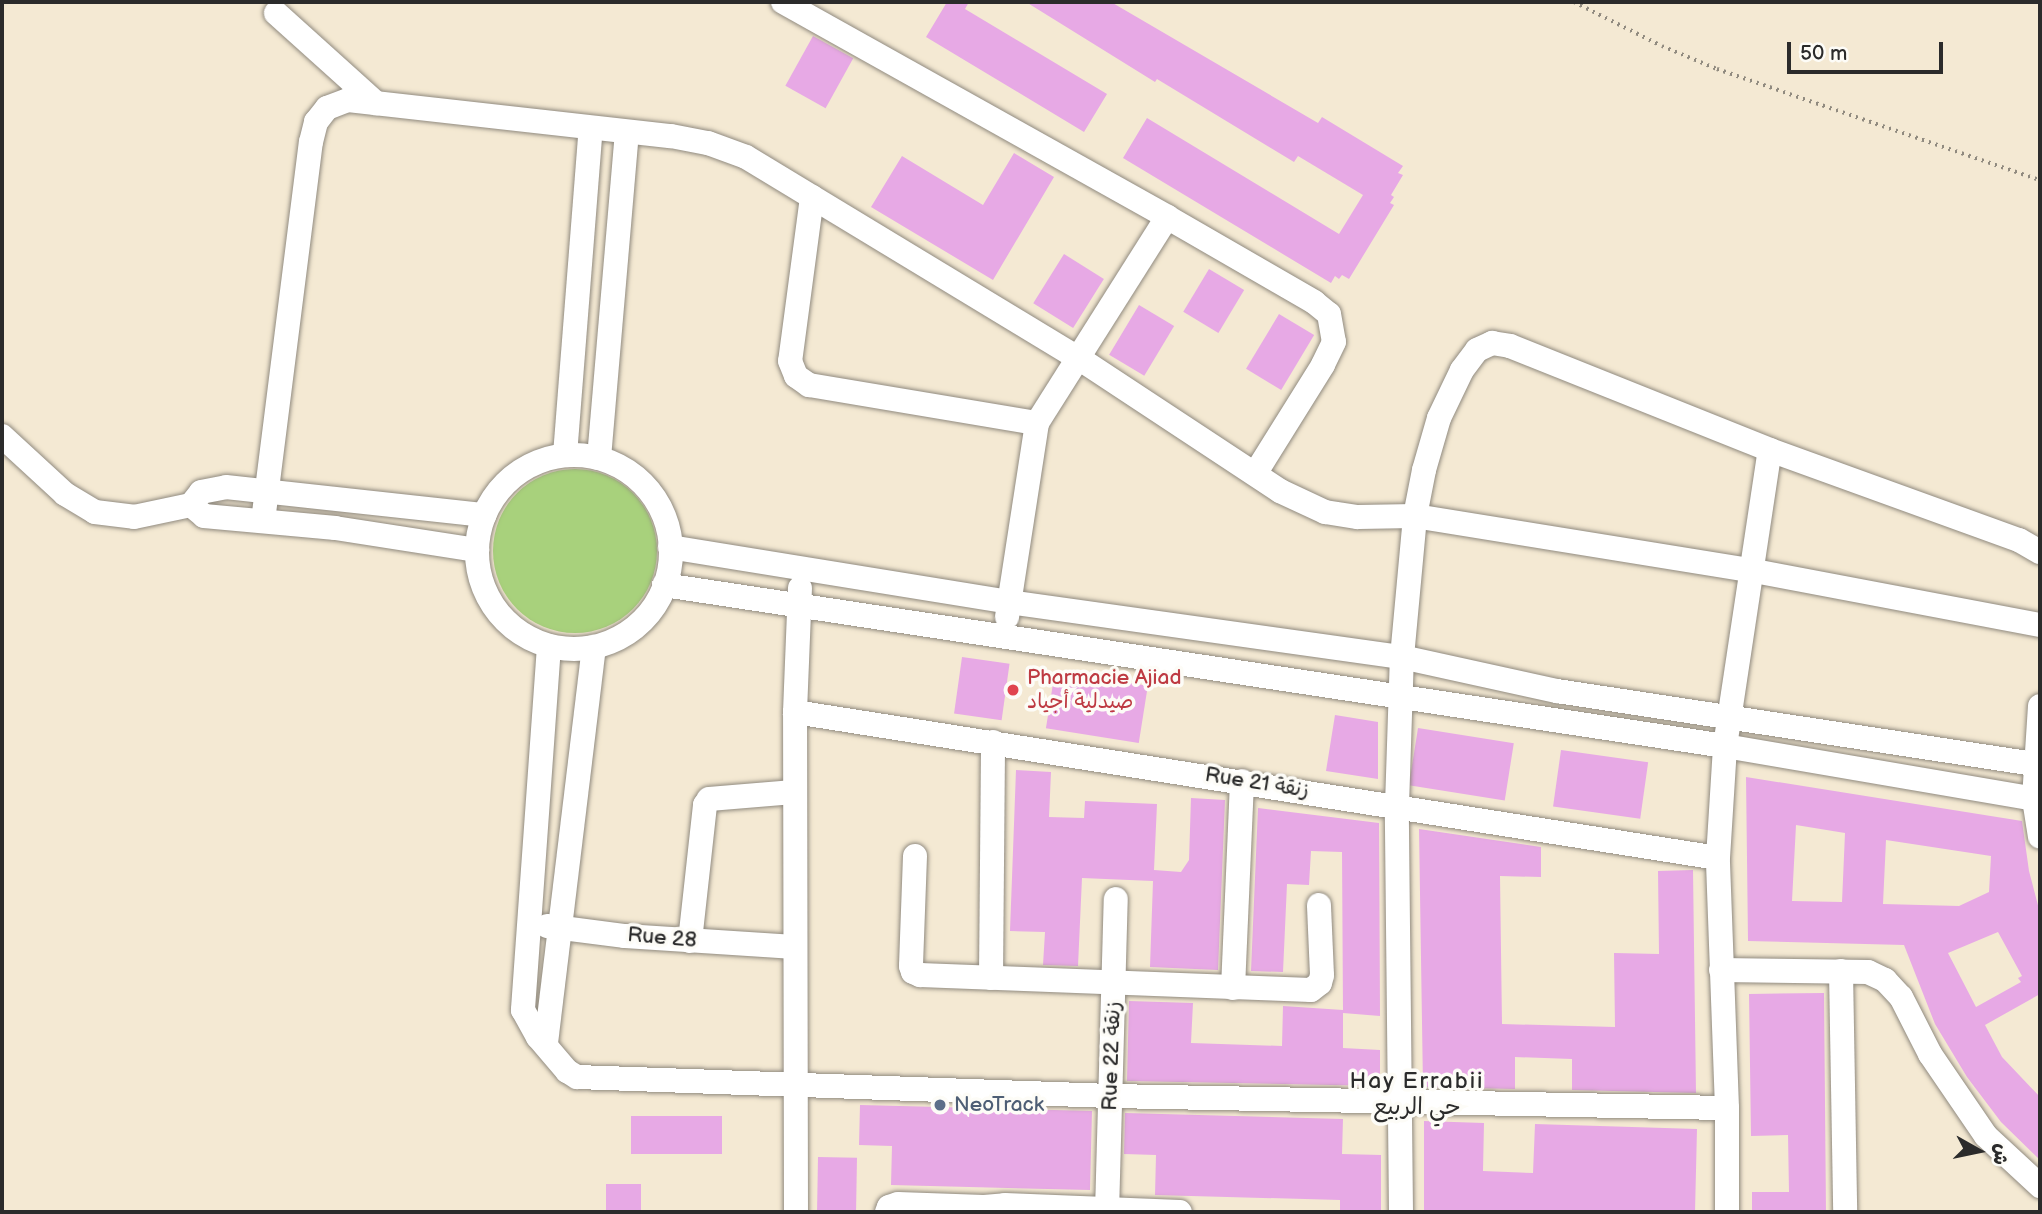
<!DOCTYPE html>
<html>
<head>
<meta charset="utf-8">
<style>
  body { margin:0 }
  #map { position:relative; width:2042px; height:1214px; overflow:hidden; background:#f4e9d3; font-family:"Balsamiq Sans","Playpen Sans Arabic",sans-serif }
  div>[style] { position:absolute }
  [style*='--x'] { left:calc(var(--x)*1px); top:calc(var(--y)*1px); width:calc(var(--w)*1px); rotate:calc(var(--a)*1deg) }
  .green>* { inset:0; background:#a8d17c }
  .round { border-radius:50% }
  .building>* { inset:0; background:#e7a9e5; transform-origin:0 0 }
  .path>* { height:3.5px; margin-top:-1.75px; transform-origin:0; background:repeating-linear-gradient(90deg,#908a7f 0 2px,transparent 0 7px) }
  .roads { filter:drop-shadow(0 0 2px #908a7f) drop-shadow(0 0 2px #908a7f) }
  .minor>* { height:24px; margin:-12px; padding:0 12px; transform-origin:12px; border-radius:12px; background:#fff }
  .minor>.ring { margin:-12px; padding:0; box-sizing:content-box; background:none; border:24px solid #fff; border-radius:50% }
  .dots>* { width:19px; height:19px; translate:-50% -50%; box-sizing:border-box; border:4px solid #fdfcf7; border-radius:50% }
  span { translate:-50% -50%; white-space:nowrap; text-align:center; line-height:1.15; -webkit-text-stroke:7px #fdfcf7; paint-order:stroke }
  .health-label { font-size:21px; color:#be3a42 }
  .left { translate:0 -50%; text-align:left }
  .street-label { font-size:21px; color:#2b2b2b }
  .service-label { font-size:21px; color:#4e5e75 }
  .neighbourhood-label { font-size:23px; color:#2b2b2b; letter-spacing:2px }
  .frame { position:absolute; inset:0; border:4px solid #2b2b2b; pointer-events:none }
  .north { position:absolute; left:1944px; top:1116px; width:70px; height:70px; -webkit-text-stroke:5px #fdfcf7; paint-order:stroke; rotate:99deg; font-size:19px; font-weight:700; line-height:28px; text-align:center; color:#2b2b2b }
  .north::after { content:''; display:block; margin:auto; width:24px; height:32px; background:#2b2b2b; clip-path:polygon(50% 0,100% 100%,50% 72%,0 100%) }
  .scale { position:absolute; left:1787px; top:42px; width:156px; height:32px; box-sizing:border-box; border:4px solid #2b2b2b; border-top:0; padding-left:9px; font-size:21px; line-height:24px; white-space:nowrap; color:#2b2b2b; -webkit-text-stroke:5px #fdfcf7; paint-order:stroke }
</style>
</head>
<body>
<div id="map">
  <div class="green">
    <div class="round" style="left:493px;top:469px;width:164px;height:164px"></div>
  </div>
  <div class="building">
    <div style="clip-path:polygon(947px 2px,969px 2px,965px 9px,1107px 94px,1084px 132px,926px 37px)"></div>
    <div style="clip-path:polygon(1026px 2px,1111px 2px,1318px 123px,1322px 117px,1403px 166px,1398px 173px,1403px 175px,1391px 195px,1394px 197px,1390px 203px,1394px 205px,1349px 279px,1342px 275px,1339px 279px,1335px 276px,1331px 283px,1123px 158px,1147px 118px,1339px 234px,1363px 195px,1298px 156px,1294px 162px,1157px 79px,1155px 82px)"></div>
    <div style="left:813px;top:36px;width:46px;height:57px;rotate:29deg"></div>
    <div style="clip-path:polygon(1014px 153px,1054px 177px,993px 280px,871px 207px,902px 156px,983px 205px)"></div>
    <div style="left:1064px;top:254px;width:47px;height:58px;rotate:32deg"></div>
    <div style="left:1209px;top:269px;width:41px;height:50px;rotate:31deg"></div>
    <div style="left:1139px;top:305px;width:41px;height:58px;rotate:31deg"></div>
    <div style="left:1279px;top:314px;width:41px;height:64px;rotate:31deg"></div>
    <div style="left:962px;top:657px;width:48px;height:57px;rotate:8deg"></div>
    <div style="left:1055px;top:671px;width:94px;height:58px;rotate:9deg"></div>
    <div style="clip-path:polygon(1335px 715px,1378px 722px,1378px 779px,1326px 771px)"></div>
    <div style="left:1418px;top:728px;width:97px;height:58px;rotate:9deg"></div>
    <div style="left:1561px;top:750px;width:88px;height:57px;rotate:8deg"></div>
    <div style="clip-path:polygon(1016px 770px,1051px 772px,1049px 817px,1084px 818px,1085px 801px,1157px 804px,1154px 870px,1181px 872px,1189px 860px,1191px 798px,1225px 800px,1218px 970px,1150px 967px,1153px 881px,1082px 878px,1078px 966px,1043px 965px,1045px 932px,1010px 931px)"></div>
    <div style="clip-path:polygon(evenodd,1746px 777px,2022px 821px,2029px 871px,2040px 913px,2040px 994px,1985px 1025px,2002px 1057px,2040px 1097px,2040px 1160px,2001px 1122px,1967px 1077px,1935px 1024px,1904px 945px,1748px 941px,1746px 777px,1796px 825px,1845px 833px,1842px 902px,1792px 901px,1796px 825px,1746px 777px,1886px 840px,1991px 856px,1989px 892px,1959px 906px,1883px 904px,1886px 840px,1746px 777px,1998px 932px,2022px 976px,2018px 978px,2021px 982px,1976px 1007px,1948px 953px,1998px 932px)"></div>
    <div style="clip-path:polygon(1258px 808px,1379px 823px,1380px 1016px,1343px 1013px,1342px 852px,1311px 851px,1309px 885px,1287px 884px,1283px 972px,1251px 971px)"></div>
    <div style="clip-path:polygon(1419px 829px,1541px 847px,1541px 877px,1500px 876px,1502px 1024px,1615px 1027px,1614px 953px,1659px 954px,1658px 871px,1693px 870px,1696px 1093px,1572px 1090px,1572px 1059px,1515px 1057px,1515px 1089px,1423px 1087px)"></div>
    <div style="clip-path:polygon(1824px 993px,1826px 1212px,1752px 1212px,1752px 1192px,1789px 1192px,1788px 1135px,1751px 1136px,1749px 994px)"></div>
    <div style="clip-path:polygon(1129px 1001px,1193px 1003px,1191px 1043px,1282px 1046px,1283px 1006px,1343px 1010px,1343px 1048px,1380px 1050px,1380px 1086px,1127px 1081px)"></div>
    <div style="clip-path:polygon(860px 1105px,1092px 1111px,1090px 1190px,891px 1185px,892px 1146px,859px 1145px)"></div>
    <div style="clip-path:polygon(1125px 1113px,1343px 1119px,1342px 1154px,1381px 1155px,1381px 1212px,1340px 1212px,1340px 1200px,1155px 1195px,1156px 1155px,1124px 1154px)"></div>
    <div style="left:722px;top:1116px;width:38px;height:91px;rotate:90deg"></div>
    <div style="clip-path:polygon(1424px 1121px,1484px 1123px,1483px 1171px,1533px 1173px,1535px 1124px,1697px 1129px,1695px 1212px,1424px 1212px)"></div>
    <div style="left:818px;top:1157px;width:39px;height:55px;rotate:1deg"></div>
    <div style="left:606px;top:1184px;width:35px;height:28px"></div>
  </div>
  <div class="path">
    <div style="--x:1574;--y:2;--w:98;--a:26.6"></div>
    <div style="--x:1662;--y:46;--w:60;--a:22.7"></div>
    <div style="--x:1717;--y:69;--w:342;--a:19"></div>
  </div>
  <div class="roads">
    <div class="minor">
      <div style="--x:783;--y:2;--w:440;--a:29.2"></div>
      <div style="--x:1167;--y:217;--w:170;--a:30"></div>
      <div style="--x:1314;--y:302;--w:19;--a:39"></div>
      <div style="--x:1329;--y:314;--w:28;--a:80"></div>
      <div style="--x:1334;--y:342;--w:25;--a:116"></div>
      <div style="--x:1323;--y:365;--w:128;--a:122"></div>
      <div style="--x:276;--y:13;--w:135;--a:42"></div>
      <div style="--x:812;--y:197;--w:165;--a:97.6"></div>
      <div style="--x:790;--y:361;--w:16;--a:68"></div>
      <div style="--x:796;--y:376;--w:16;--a:35"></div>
      <div style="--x:809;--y:385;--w:231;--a:9.5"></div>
      <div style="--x:2;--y:436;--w:86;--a:42.6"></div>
      <div style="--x:65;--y:494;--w:35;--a:31"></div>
      <div style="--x:95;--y:512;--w:39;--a:7"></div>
      <div style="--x:134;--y:517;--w:58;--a:-11.9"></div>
      <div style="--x:565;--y:455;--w:328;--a:-85.5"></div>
      <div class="ring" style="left:477px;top:455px;width:170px;height:170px"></div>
      <div style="--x:599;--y:458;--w:327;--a:-85.1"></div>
      <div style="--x:191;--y:505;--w:16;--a:-52"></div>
      <div style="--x:201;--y:492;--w:25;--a:-11"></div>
      <div style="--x:226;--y:487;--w:260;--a:6.2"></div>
      <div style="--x:191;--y:505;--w:17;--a:40"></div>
      <div style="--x:204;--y:516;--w:132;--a:5.2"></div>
      <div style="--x:335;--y:528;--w:144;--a:8.8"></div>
      <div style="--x:263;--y:521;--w:382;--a:-82.8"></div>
      <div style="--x:311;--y:142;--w:21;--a:-76"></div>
      <div style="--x:316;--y:122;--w:18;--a:-52"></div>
      <div style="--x:327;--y:108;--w:22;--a:-21"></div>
      <div style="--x:348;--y:100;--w:325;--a:6.4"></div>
      <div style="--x:671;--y:136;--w:38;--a:11"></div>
      <div style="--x:708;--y:143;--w:40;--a:20.2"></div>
      <div style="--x:746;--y:157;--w:390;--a:31.2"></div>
      <div style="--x:1080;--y:359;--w:240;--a:33.4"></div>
      <div style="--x:1280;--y:491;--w:50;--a:25"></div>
      <div style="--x:1325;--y:512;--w:33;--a:9"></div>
      <div style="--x:1358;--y:517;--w:57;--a:-1"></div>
      <div style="--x:1415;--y:516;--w:338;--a:9.2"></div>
      <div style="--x:1749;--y:570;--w:296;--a:10.7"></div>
      <div style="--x:670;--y:547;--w:343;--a:9.2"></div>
      <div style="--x:1009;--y:602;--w:397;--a:8"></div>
      <div style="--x:1402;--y:657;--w:159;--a:12.4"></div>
      <div style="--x:1557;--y:691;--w:489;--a:8.7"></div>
      <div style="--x:664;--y:585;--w:1073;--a:8.63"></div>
      <div style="--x:1725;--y:746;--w:320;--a:9.7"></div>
      <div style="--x:1007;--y:617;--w:196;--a:-81.2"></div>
      <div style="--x:1037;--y:423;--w:244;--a:-57.7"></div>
      <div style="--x:549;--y:646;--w:365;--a:94.1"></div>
      <div style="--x:523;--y:1010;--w:31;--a:61"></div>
      <div style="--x:538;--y:1037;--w:45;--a:49.5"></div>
      <div style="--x:567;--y:1071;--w:12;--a:31"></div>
      <div style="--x:577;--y:1077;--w:534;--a:2.04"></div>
      <div style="--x:1111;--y:1096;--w:616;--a:1.12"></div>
      <div style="--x:2040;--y:706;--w:93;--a:93.7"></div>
      <div style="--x:2034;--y:799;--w:38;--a:81"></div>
      <div style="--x:795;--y:712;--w:934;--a:8.99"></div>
      <div style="--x:915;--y:856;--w:110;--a:92.1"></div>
      <div style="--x:911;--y:966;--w:6;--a:72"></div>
      <div style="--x:913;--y:972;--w:8;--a:23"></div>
      <div style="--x:920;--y:975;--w:391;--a:2.2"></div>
      <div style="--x:1311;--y:990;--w:11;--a:-38"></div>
      <div style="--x:1320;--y:983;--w:8;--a:-76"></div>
      <div style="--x:1322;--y:975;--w:70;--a:-92.5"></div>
      <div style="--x:547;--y:926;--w:79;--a:7.3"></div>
      <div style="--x:625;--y:936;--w:170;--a:3.7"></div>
      <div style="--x:690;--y:941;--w:137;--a:-83.7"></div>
      <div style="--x:705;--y:805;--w:7;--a:-56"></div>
      <div style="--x:709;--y:799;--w:85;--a:-4.7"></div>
      <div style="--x:1721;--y:970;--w:147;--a:0.8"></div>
      <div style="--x:1868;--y:972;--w:19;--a:25"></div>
      <div style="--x:1885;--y:980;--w:23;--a:47"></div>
      <div style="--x:1901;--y:997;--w:64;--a:63"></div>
      <div style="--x:1930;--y:1054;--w:99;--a:55.7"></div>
      <div style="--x:1986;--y:1136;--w:74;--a:42.8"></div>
      <div style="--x:1841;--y:971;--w:241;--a:89"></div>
      <div style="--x:991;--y:978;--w:236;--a:-89.5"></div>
      <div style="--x:1233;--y:988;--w:207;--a:-87.5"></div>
      <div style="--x:546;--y:1043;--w:399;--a:-83.1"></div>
      <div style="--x:796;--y:1212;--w:500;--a:-90.11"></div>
      <div style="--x:795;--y:712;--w:124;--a:-87.7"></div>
      <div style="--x:887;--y:1212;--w:5;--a:-68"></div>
      <div style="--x:889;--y:1207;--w:9;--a:-18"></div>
      <div style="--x:898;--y:1204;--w:86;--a:2"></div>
      <div style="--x:984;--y:1212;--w:5;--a:-90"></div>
      <div style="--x:984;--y:1207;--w:21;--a:-5"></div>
      <div style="--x:1005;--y:1205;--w:175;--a:2.3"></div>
      <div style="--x:1107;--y:1212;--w:313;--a:-88.4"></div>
      <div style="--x:1401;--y:1212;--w:407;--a:-90.6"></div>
      <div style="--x:1397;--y:805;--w:148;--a:-88.1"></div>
      <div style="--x:1402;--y:657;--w:142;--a:-84.7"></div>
      <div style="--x:1415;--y:516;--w:47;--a:-78.9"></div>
      <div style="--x:1424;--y:470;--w:54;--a:-73.9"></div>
      <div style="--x:1439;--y:418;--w:53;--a:-64.4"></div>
      <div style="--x:1462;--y:370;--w:25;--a:-53"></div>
      <div style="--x:1477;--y:350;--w:17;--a:-25"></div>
      <div style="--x:1492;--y:343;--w:18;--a:9"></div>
      <div style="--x:1510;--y:346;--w:280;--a:21.8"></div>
      <div style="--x:1770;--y:450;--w:265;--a:19.9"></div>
      <div style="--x:2019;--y:540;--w:24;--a:30"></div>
      <div style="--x:1727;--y:1212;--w:104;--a:-90"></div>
      <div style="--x:1727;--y:1108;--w:250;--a:-92.1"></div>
      <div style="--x:1718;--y:858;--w:112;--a:-86.4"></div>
      <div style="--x:1725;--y:746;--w:299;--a:-81.4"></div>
    </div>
  </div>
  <div class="dots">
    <div style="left:1013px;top:690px;background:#e0444e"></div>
    <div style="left:940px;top:1105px;background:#5c6f8a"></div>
  </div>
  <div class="health-label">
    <span class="left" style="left:1027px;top:690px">Pharmacie Ajiad<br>صيدلية أجياد</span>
  </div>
  <div class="street-label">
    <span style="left:1257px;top:783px;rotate:9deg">Rue 21 زنقة</span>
    <span style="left:662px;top:938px;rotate:5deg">Rue 28</span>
    <span style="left:1112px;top:1056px;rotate:-88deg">Rue 22 زنقة</span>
  </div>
  <div class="service-label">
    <span class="left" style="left:954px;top:1105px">NeoTrack</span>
  </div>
  <div class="neighbourhood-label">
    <span style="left:1417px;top:1094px">Hay Errabii<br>حي الربيع</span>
  </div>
  <div class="frame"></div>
  <div class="north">ش</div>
  <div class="scale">50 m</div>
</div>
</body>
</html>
